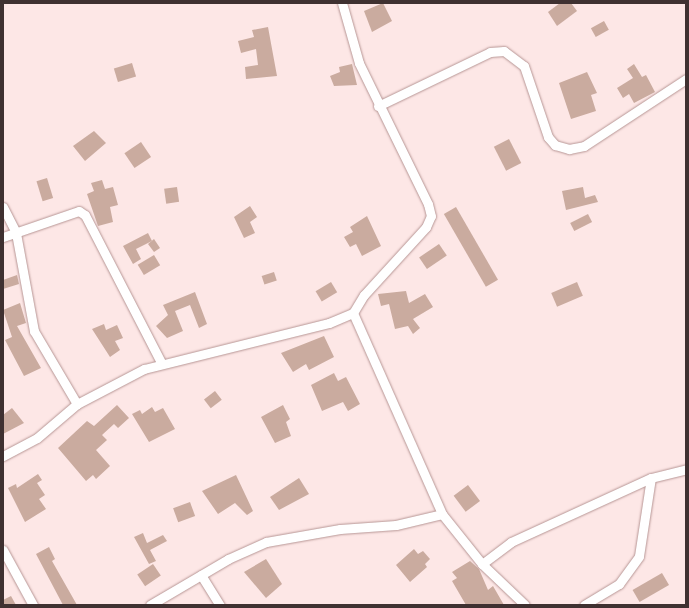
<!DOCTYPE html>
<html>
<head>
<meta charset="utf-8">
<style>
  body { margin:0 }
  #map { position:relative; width:689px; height:608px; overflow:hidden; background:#fde7e6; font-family:"Alegreya Sans",sans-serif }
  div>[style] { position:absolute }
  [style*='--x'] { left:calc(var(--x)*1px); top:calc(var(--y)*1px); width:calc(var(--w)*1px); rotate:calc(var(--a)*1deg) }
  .building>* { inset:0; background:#caab9f; transform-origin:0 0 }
  .roads { filter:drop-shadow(0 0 1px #b79695) drop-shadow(0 0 1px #b79695) }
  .minor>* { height:9px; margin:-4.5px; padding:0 4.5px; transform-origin:4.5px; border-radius:4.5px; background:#fff }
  span { translate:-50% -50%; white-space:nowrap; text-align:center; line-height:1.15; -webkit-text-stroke:3px #fff; paint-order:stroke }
  .frame { position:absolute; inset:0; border:4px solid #3f3131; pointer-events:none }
</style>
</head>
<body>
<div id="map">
  <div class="building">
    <div style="clip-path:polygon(383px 3px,392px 21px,372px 32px,364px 11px)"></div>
    <div style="clip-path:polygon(560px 3px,571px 3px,577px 11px,557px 26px,548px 12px)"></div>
    <div style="left:604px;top:21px;width:10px;height:15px;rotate:61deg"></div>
    <div style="clip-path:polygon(268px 27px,277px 76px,246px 79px,245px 67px,258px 65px,256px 49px,241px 53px,238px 41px,254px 37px,252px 30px)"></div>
    <div style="left:132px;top:63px;width:14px;height:19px;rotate:73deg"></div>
    <div style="clip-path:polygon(352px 64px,357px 85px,334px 86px,330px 76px,340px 72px,339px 67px)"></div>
    <div style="clip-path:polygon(634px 64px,642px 77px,646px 75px,655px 92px,634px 103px,629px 94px,623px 98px,617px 88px,633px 78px,627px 69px)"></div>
    <div style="clip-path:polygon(587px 72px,597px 93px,591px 95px,596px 111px,571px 119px,559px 83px)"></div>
    <div style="clip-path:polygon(94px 131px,106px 143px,85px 161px,73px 146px)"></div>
    <div style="left:509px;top:139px;width:27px;height:17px;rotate:63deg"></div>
    <div style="left:141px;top:142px;width:18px;height:20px;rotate:56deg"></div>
    <div style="left:47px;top:178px;width:21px;height:11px;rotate:73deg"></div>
    <div style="clip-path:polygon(102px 180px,105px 189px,113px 187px,118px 205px,110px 207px,113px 222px,98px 226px,87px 194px,94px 191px,91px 183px)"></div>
    <div style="left:177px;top:187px;width:15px;height:13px;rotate:82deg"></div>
    <div style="clip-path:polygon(583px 187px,585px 198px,595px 195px,598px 202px,566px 210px,562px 191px)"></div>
    <div style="clip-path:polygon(250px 206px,257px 217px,250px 222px,255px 233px,244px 238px,234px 217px)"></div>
    <div style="left:456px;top:207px;width:84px;height:14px;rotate:60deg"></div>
    <div style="left:588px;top:214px;width:9px;height:20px;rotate:63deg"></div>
    <div style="clip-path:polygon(367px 216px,381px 246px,362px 256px,356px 244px,350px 247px,344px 237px,353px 232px,350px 227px)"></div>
    <div style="clip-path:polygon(148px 233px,152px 241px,136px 249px,141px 259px,133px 264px,123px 246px)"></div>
    <div style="clip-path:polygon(154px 239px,160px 248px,154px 252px,148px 244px)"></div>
    <div style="left:439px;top:244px;width:14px;height:24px;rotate:56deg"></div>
    <div style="left:154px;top:255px;width:12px;height:19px;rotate:59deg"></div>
    <div style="left:274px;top:272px;width:9px;height:13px;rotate:72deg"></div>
    <div style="clip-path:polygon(17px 275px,19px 284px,3px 289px,3px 280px)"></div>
    <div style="left:331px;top:282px;width:12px;height:18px;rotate:59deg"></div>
    <div style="left:577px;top:282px;width:15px;height:28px;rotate:67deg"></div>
    <div style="clip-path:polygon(406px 291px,409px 303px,425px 294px,433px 307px,413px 319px,420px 328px,413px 334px,408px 326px,395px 329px,389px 304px,381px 306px,378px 294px)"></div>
    <div style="clip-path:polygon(195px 292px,207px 324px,199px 328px,190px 305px,175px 311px,183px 331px,167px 338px,156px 326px,168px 315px,163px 305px)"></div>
    <div style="clip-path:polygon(20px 303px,26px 323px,17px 326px,41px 368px,24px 376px,5px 340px,12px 337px,3px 310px)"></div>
    <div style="clip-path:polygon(104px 324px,106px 330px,117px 325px,123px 338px,115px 341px,120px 350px,110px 357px,92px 329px)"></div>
    <div style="clip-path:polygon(324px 336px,334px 357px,309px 370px,306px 364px,293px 372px,281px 353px)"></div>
    <div style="clip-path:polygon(334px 373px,338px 381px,346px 377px,360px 404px,348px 411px,343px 402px,322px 411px,311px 385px)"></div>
    <div style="left:215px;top:391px;width:11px;height:14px;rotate:52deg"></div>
    <div style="clip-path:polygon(117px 405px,129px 418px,118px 428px,114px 424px,102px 435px,107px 440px,96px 450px,110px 466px,96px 479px,93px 475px,86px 481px,58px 448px,87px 421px,94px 426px)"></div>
    <div style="clip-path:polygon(283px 405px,290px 419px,286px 422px,291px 436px,275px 443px,261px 417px)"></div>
    <div style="clip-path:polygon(152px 407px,155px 412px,163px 408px,175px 429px,149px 442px,132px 414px,140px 410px,142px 414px)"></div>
    <div style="clip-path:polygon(12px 408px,24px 423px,3px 434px,3px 415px)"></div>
    <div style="clip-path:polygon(38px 474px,42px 480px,37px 483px,45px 495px,39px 499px,46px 509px,25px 522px,8px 488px,16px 484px,17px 488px)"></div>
    <div style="clip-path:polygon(236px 475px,253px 511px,247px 515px,235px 503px,218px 514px,202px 491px)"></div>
    <div style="clip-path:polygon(299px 478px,309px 494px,279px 510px,270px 497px)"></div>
    <div style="left:468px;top:485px;width:20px;height:18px;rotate:53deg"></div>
    <div style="left:190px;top:502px;width:15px;height:18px;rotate:70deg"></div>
    <div style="clip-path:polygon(143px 533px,147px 543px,163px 535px,167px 541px,150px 550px,156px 561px,149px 564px,134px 537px)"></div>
    <div style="clip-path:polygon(49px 547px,55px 559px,52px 561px,77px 605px,63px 605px,36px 554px)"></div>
    <div style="clip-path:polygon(414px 549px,418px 554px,423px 551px,430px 559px,425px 564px,427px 567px,410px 582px,396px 565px)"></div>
    <div style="clip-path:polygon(266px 559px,282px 584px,266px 598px,244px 572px)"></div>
    <div style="clip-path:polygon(470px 561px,479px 569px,488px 590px,493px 586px,504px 605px,466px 605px,452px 581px,457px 578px,452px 572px)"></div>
    <div style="left:153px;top:564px;width:14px;height:19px;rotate:56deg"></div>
    <div style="left:662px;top:573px;width:14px;height:34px;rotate:60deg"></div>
    <div style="clip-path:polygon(11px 596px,16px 605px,3px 605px,3px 600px)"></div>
  </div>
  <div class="roads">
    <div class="minor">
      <div style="--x:378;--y:106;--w:124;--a:-25.7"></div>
      <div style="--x:490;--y:52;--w:14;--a:-4"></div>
      <div style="--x:504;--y:51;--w:25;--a:37"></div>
      <div style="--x:524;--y:66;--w:75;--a:71.3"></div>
      <div style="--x:548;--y:137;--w:11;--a:49"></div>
      <div style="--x:555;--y:145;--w:15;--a:16"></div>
      <div style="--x:569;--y:149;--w:15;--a:-11"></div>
      <div style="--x:584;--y:146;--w:122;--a:-33.3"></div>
      <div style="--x:3;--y:207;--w:29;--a:63"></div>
      <div style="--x:16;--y:233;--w:100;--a:79.6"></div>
      <div style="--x:34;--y:331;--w:85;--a:59.5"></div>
      <div style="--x:3;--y:237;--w:80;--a:-18.9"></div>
      <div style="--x:79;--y:211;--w:7;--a:34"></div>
      <div style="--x:85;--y:215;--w:165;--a:62.7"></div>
      <div style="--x:353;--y:313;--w:220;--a:66.1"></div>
      <div style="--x:442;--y:514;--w:64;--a:51.3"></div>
      <div style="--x:482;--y:564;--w:59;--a:43.6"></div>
      <div style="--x:3;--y:456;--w:38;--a:-28"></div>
      <div style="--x:37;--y:438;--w:52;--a:-40.4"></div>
      <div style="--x:77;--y:404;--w:76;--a:-27.6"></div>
      <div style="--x:144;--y:369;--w:191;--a:-14"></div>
      <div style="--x:329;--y:323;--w:26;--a:-23"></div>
      <div style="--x:353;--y:313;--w:21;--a:-59"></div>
      <div style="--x:364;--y:295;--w:92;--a:-47.6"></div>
      <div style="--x:426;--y:227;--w:12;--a:-66"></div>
      <div style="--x:431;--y:216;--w:12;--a:-104"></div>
      <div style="--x:428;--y:204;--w:157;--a:-116.1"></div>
      <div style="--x:359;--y:63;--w:62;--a:-105.8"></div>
      <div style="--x:3;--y:550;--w:63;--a:61.4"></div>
      <div style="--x:482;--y:564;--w:36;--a:-37"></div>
      <div style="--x:511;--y:542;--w:154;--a:-24.6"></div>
      <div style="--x:651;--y:478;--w:36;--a:-14"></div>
      <div style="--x:201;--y:575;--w:36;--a:58"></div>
      <div style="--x:150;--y:605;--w:91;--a:-30.5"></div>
      <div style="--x:228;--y:559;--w:42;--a:-24.1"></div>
      <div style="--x:266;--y:542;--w:75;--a:-10"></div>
      <div style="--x:340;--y:529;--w:56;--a:-4.1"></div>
      <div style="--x:396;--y:525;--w:47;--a:-13.4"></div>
      <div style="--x:584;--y:605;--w:41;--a:-31"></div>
      <div style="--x:619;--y:584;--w:34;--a:-54"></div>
      <div style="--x:639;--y:556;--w:79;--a:-81.3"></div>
    </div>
  </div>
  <div class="frame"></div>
</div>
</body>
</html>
